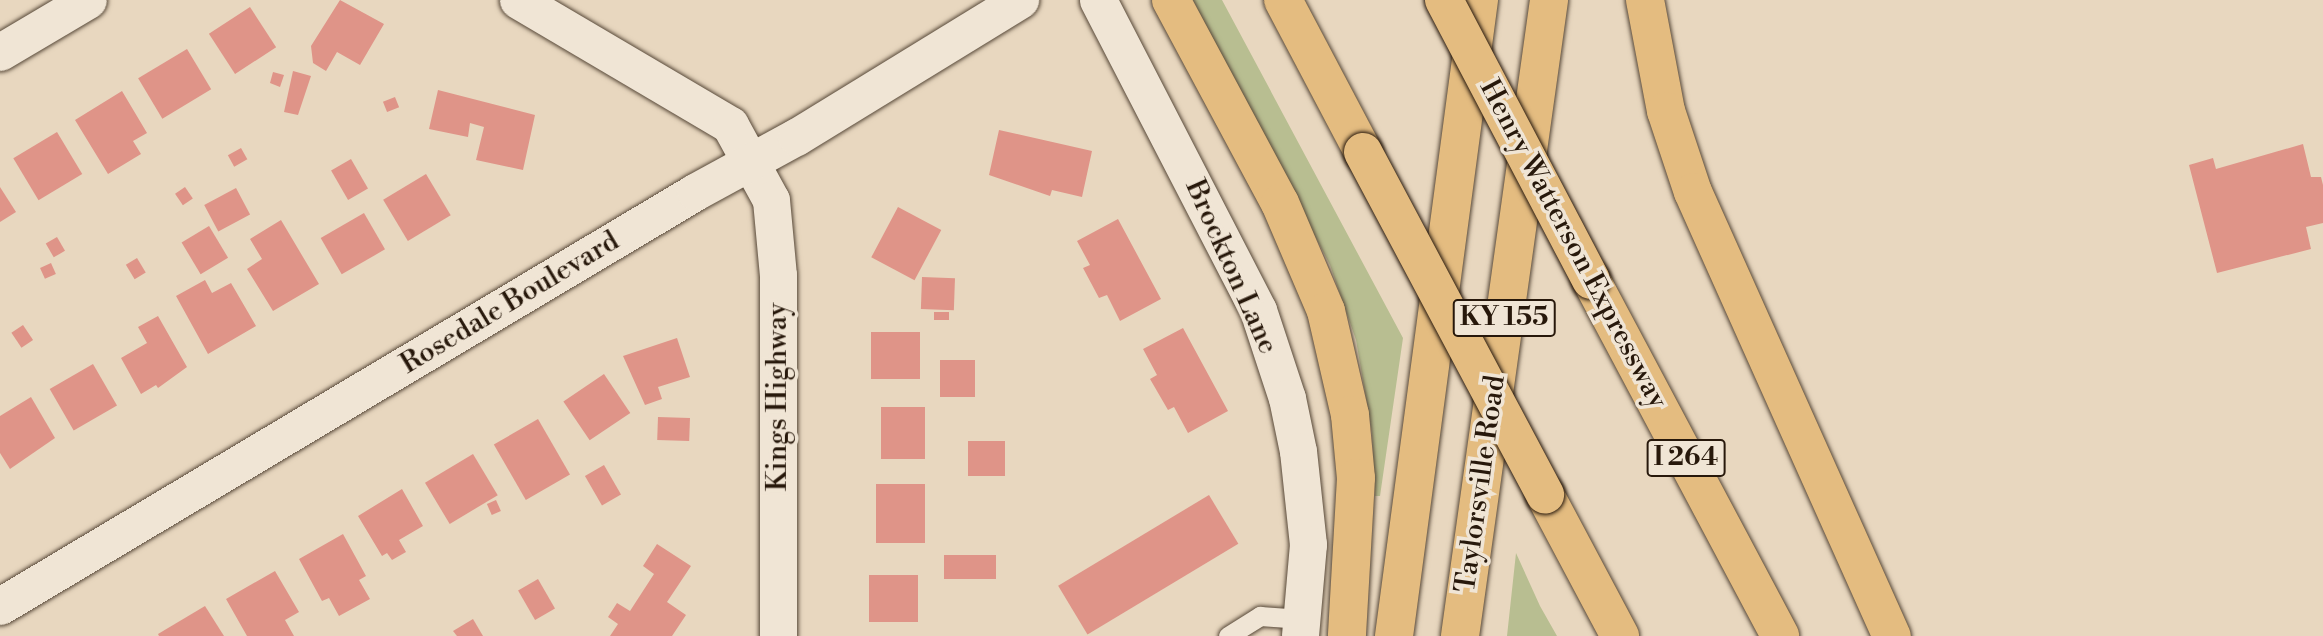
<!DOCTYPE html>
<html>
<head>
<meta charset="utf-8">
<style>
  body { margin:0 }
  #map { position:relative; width:2323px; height:636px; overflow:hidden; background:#e8d7bf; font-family:"Libre Bodoni",serif }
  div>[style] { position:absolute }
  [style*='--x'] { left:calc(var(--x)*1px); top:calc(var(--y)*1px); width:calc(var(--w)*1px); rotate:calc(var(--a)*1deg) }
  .green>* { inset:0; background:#b8be91 }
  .building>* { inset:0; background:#df9488; transform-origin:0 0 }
  .roads { filter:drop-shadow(0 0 2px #574838) drop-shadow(0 0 2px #574838) }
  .lane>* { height:19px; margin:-9.5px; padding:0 9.5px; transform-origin:9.5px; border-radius:9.5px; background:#f0e5d5 }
  .street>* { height:37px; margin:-18.5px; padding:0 18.5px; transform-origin:18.5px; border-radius:18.5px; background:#f0e5d5 }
  .primary>* { height:38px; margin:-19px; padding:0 19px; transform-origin:19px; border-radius:19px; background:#e4bc80 }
  .highway>* { height:38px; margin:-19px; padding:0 19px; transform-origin:19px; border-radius:19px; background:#e4bc80 }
  .bridges { filter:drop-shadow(0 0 2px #27180b) drop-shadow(0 0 2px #27180b) }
  .highway-bridge>* { height:38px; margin:-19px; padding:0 19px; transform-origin:19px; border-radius:19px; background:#e4bc80 }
  span { translate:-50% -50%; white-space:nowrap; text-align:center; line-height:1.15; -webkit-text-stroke:7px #f0e5d5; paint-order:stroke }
  .shield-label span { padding:2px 5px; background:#f0e5d5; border:2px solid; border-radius:5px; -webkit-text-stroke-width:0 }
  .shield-label { font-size:26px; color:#27180b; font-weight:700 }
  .street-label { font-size:28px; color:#27180b }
</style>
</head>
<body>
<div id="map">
  <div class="green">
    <div style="clip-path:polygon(1193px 0,1222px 0,1403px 338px,1380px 496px,1375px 496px,1372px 433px,1356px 340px,1330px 265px)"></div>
    <div style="clip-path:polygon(1516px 553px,1540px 606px,1557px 636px,1507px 636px)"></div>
  </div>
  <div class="building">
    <div style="clip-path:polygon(340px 0,384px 24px,360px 65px,337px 52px,326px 71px,313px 63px,311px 46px)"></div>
    <div style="left:250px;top:7px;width:48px;height:49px;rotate:57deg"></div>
    <div style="left:187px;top:49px;width:47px;height:57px;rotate:59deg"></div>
    <div style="clip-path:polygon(293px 71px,311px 76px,298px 115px,284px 112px)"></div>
    <div style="clip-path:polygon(273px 72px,284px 75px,280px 87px,270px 83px)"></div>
    <div style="clip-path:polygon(438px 90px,535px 115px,523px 170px,476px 160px,484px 127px,470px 123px,468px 137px,429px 129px)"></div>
    <div style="clip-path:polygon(122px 91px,147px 133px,133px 141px,141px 154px,108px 174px,75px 120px)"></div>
    <div style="left:395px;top:97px;width:11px;height:13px;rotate:68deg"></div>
    <div style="clip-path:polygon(999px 130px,1092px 151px,1082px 197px,1052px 190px,1050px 196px,989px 175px)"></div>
    <div style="left:57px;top:132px;width:49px;height:51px;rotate:59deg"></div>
    <div style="clip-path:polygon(2303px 144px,2311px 177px,2321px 177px,2323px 185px,2323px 223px,2306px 227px,2311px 249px,2217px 273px,2189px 165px,2213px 158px,2216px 169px)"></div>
    <div style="left:241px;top:148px;width:13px;height:15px;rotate:61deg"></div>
    <div style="left:351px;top:159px;width:34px;height:23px;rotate:60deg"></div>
    <div style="left:426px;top:174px;width:48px;height:50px;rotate:59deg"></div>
    <div style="clip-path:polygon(0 187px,16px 212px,0 222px)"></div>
    <div style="left:185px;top:187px;width:14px;height:12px;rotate:56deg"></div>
    <div style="left:236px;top:188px;width:30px;height:36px;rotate:62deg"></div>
    <div style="left:898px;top:207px;width:49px;height:57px;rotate:28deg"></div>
    <div style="left:364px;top:213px;width:42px;height:50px;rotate:60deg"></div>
    <div style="clip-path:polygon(1118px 219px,1161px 299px,1120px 321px,1107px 295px,1099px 298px,1083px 268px,1090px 265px,1077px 241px)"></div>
    <div style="clip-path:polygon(281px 220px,319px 284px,273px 311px,247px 269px,262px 259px,250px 239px)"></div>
    <div style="left:209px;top:226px;width:37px;height:32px;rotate:59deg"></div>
    <div style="left:57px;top:237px;width:16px;height:13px;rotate:60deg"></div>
    <div style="left:137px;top:258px;width:17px;height:13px;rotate:59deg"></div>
    <div style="left:51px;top:263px;width:12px;height:12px;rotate:66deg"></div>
    <div style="left:922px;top:277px;width:33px;height:32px;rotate:2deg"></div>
    <div style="clip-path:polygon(205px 280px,212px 293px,231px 283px,256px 326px,208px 354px,176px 296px)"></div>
    <div style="left:934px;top:312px;width:15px;height:8px"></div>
    <div style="clip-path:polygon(158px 316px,187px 367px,158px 388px,156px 385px,141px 394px,121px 358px,147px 343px,138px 327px)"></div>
    <div style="left:23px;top:325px;width:18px;height:14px;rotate:56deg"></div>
    <div style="clip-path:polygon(1183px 328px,1228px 411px,1188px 433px,1174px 407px,1168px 410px,1150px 379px,1157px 375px,1143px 349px)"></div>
    <div style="left:871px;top:332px;width:49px;height:47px"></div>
    <div style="clip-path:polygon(677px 338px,690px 377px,658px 387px,662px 399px,645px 405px,623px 356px)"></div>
    <div style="left:940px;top:360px;width:35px;height:37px"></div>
    <div style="left:93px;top:364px;width:48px;height:50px;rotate:60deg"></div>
    <div style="left:604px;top:374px;width:47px;height:49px;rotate:56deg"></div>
    <div style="clip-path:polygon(31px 397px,55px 438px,10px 469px,0 453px,0 416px)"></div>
    <div style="left:881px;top:407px;width:44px;height:52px"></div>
    <div style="left:658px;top:417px;width:32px;height:23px;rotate:2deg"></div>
    <div style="left:538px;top:419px;width:64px;height:51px;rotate:60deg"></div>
    <div style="left:968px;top:441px;width:37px;height:35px"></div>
    <div style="left:473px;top:454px;width:48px;height:56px;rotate:59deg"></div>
    <div style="left:604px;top:465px;width:34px;height:22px;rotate:60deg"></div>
    <div style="left:876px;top:484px;width:49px;height:59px"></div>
    <div style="clip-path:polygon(402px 489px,423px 526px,399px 540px,406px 552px,392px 560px,387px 553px,382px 556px,358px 516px)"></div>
    <div style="left:1209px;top:495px;width:57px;height:176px;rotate:59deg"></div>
    <div style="left:496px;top:500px;width:12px;height:10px;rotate:66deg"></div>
    <div style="clip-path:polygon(343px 534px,366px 576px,359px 580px,370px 599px,339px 616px,329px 598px,322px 601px,299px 559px)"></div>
    <div style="clip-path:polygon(657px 544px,691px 566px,667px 602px,686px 615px,672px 636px,610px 636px,618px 624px,608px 617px,617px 603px,630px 611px,654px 574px,643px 566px)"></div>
    <div style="left:944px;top:555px;width:52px;height:24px"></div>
    <div style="clip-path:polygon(275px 571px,299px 612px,285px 620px,294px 636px,247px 636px,226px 599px)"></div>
    <div style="left:869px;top:575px;width:49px;height:47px"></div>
    <div style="left:538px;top:579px;width:34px;height:23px;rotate:60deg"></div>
    <div style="clip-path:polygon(205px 606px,224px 636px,159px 636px,158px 634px)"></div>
    <div style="clip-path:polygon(473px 619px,483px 636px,457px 636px,453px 631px)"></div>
  </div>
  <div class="roads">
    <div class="lane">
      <div style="--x:1228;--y:636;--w:38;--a:-32"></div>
      <div style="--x:1260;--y:616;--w:42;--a:4.1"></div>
    </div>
    <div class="street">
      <div style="--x:518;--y:0;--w:246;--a:30.5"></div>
      <div style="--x:730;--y:125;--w:85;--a:61.3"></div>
      <div style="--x:771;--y:200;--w:75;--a:84.7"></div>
      <div style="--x:778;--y:275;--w:361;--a:90"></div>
      <div style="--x:1098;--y:0;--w:349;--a:62.7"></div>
      <div style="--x:1258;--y:310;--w:93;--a:71.8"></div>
      <div style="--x:1287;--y:398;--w:54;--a:78.3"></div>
      <div style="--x:1298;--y:451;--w:94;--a:83.9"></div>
      <div style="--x:1308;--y:544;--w:92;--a:95"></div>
      <div style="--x:0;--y:52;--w:102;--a:-30.6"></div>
      <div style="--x:0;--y:606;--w:809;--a:-30.78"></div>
      <div style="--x:695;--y:192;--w:115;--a:-28.6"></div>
      <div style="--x:796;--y:137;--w:263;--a:-31.5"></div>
    </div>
    <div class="primary">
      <div style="--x:1394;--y:636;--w:642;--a:-82.39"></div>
      <div style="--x:1460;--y:636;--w:642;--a:-82.03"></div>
    </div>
    <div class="highway">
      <div style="--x:1171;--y:0;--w:230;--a:61.8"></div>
      <div style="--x:1280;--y:203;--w:117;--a:66.9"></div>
      <div style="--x:1326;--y:311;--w:107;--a:77"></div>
      <div style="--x:1350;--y:415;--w:63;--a:84.6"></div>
      <div style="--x:1356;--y:478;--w:158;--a:93.3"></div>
      <div style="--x:1283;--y:0;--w:172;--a:62.2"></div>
      <div style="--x:1645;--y:0;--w:113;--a:79.3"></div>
      <div style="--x:1666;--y:111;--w:85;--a:71.6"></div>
      <div style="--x:1693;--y:192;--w:487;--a:65.9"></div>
      <div style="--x:1591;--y:280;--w:403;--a:62"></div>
      <div style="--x:1545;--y:495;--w:160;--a:62"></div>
    </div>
  </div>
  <div class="bridges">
    <div class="highway-bridge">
      <div style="--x:1444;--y:0;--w:316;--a:62.3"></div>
      <div style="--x:1363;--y:152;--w:388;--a:62"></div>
    </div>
  </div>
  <div class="shield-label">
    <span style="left:1504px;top:318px">KY 155</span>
    <span style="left:1686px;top:458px">I 264</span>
  </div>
  <div class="street-label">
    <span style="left:1573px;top:244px;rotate:62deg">Henry Watterson Expressway</span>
    <span style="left:1231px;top:267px;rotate:66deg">Brockton Lane</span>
    <span style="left:510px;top:303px;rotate:-31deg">Rosedale Boulevard</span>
    <span style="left:778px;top:397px;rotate:-90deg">Kings Highway</span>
    <span style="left:1481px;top:484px;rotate:-82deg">Taylorsville Road</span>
  </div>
</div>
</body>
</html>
